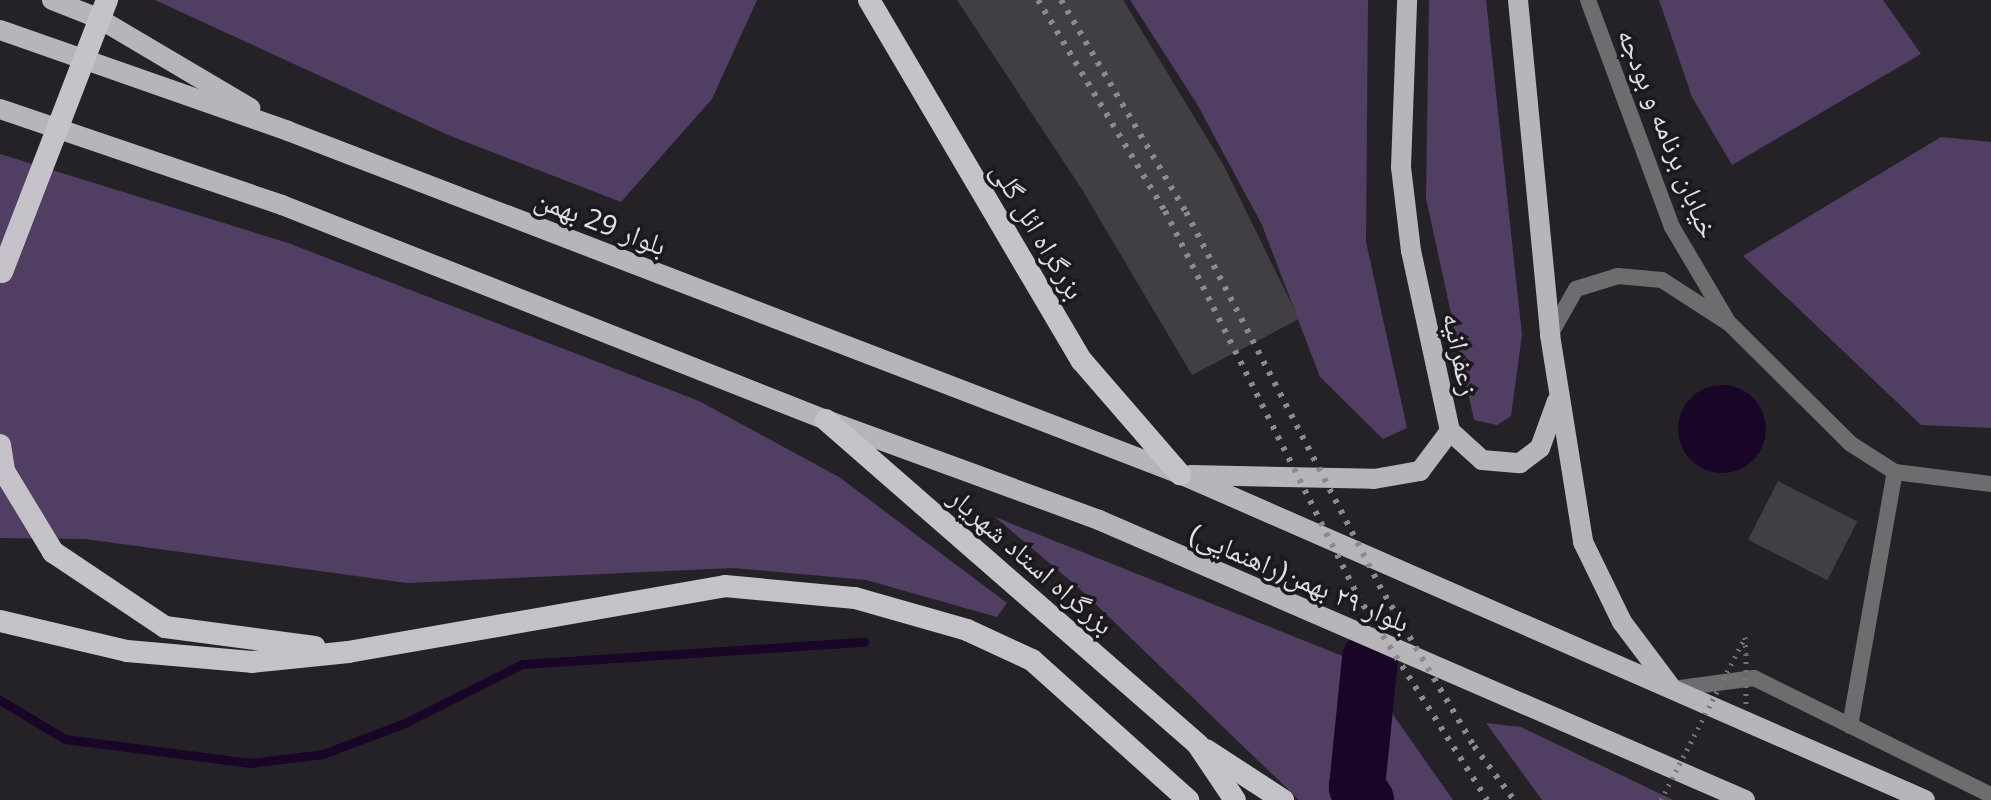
<!DOCTYPE html>
<html>
<head>
<meta charset="utf-8">
<style>
  body { margin:0 }
  #map { position:relative; width:1991px; height:800px; overflow:hidden; background:#252227; font-family:"Noto Sans","Noto Naskh Arabic",sans-serif }
  div>[style] { position:absolute }
  [style*='--x'] { left:calc(var(--x)*1px); top:calc(var(--y)*1px); width:calc(var(--w)*1px); rotate:calc(var(--a)*1deg) }
  .green>* { inset:0; background:#513e63 }
  .water>* { inset:0; background:#190626 }
  .round { border-radius:50% }
  .stream>* { height:9px; margin:-4.5px; padding:0 4.5px; transform-origin:4.5px; border-radius:4.5px; background:#190626 }
  .river>* { height:56px; margin:-28px; padding:0 28px; transform-origin:28px; border-radius:28px; background:#190626 }
  .building>* { inset:0; background:#413e44; transform-origin:0 0 }
  .path>* { height:5px; margin-top:-2.5px; transform-origin:0; background:repeating-linear-gradient(90deg,#757377 0 2px,transparent 0 8px) }
  .minor>* { height:16px; margin:-8px; padding:0 8px; transform-origin:8px; border-radius:8px; background:#6d6c6e }
  .tertiary>* { height:16px; margin:-8px; padding:0 8px; transform-origin:8px; border-radius:8px; background:#6d6c6e }
  .primary>* { height:20px; margin:-10px; padding:0 10px; transform-origin:10px; border-radius:10px; background:#b7b4ba }
  .trunk>* { height:22px; margin:-11px; padding:0 11px; transform-origin:11px; border-radius:11px; background:#c6c2c9 }
  .rail>* { height:6px; margin-top:-3px; transform-origin:0; background:repeating-linear-gradient(90deg,#8c8a8e 0 4px,transparent 0 12px) }
  .path-bridge>* { height:5px; margin-top:-2.5px; transform-origin:0; background:repeating-linear-gradient(90deg,#757377 0 2px,transparent 0 8px) }
  .trunk-bridge>* { height:22px; margin:-11px; padding:0 11px; transform-origin:11px; border-radius:11px; background:#c6c2c9 }
  span { translate:-50% -50%; white-space:nowrap; text-align:center; line-height:1.15; -webkit-text-stroke:7px #1b191e; paint-order:stroke }
  .street-label { font-size:28px; color:#dfdee1 }
</style>
</head>
<body>
<div id="map">
  <div class="green">
    <div style="clip-path:polygon(155px 0,757px 0,712px 99px,621px 202px,448px 135px)"></div>
    <div style="clip-path:polygon(1130px 0,1368px 0,1366px 242px,1407px 428px,1383px 439px,1320px 377px,1262px 225px,1197px 104px)"></div>
    <div style="clip-path:polygon(1429px 0,1486px 0,1522px 335px,1511px 416px,1497px 425px,1474px 420px,1426px 198px)"></div>
    <div style="clip-path:polygon(1659px 0,1883px 0,1921px 54px,1732px 165px,1692px 97px)"></div>
    <div style="clip-path:polygon(1941px 137px,1991px 142px,1991px 428px,1921px 425px,1743px 256px)"></div>
    <div style="clip-path:polygon(0 154px,288px 243px,699px 401px,839px 477px,1007px 603px,997px 617px,866px 580px,733px 568px,407px 583px,85px 539px,0 538px)"></div>
    <div style="clip-path:polygon(995px 517px,1375px 669px,1394px 716px,1453px 800px,1299px 800px,1080px 589px)"></div>
    <div style="clip-path:polygon(1486px 723px,1521px 727px,1673px 800px,1542px 800px)"></div>
  </div>
  <div class="water">
    <div class="round" style="left:1678px;top:385px;width:88px;height:88px"></div>
  </div>
  <div class="stream">
    <div style="--x:0;--y:700;--w:76;--a:31"></div>
    <div style="--x:65;--y:739;--w:187;--a:7.4"></div>
    <div style="--x:250;--y:763;--w:74;--a:-7"></div>
    <div style="--x:323;--y:754;--w:88;--a:-20.7"></div>
    <div style="--x:405;--y:723;--w:131;--a:-26.8"></div>
    <div style="--x:522;--y:664;--w:343;--a:-3.7"></div>
  </div>
  <div class="river">
    <div style="--x:1366;--y:800;--w:16;--a:-125"></div>
    <div style="--x:1357;--y:787;--w:129;--a:-84.2"></div>
  </div>
  <div class="building">
    <div style="clip-path:polygon(957px 0,1123px 0,1224px 166px,1299px 319px,1192px 375px,1083px 191px)"></div>
    <div style="left:1778px;top:481px;width:89px;height:66px;rotate:27deg"></div>
  </div>
  <div class="path">
    <div style="--x:1745;--y:637;--w:17;--a:87"></div>
  </div>
  <div class="minor">
    <div style="--x:1673;--y:689;--w:82;--a:-7.7"></div>
    <div style="--x:1754;--y:678;--w:264;--a:26.3"></div>
    <div style="--x:1850;--y:726;--w:258;--a:-80"></div>
  </div>
  <div class="tertiary">
    <div style="--x:1588;--y:0;--w:242;--a:69.7"></div>
    <div style="--x:1672;--y:227;--w:108;--a:59.4"></div>
    <div style="--x:1550;--y:335;--w:53;--a:-60.5"></div>
    <div style="--x:1576;--y:289;--w:44;--a:-17.2"></div>
    <div style="--x:1618;--y:276;--w:44;--a:5.2"></div>
    <div style="--x:1662;--y:280;--w:81;--a:32.9"></div>
    <div style="--x:1730;--y:324;--w:170;--a:44.8"></div>
    <div style="--x:1851;--y:444;--w:52;--a:32.5"></div>
    <div style="--x:1895;--y:472;--w:97;--a:7.1"></div>
  </div>
  <div class="primary">
    <div style="--x:52;--y:0;--w:49;--a:21.4"></div>
    <div style="--x:98;--y:18;--w:177;--a:30.6"></div>
    <div style="--x:1518;--y:0;--w:337;--a:84.5"></div>
    <div style="--x:1550;--y:335;--w:210;--a:80.9"></div>
    <div style="--x:1583;--y:542;--w:89;--a:64"></div>
    <div style="--x:1622;--y:622;--w:80;--a:53.1"></div>
    <div style="--x:0;--y:30;--w:305;--a:19.3"></div>
    <div style="--x:288;--y:131;--w:956;--a:21.03"></div>
    <div style="--x:1180;--y:474;--w:813;--a:23.63"></div>
    <div style="--x:0;--y:109;--w:298;--a:18.8"></div>
    <div style="--x:282;--y:205;--w:585;--a:21.56"></div>
    <div style="--x:826;--y:420;--w:291;--a:20.1"></div>
    <div style="--x:1099;--y:520;--w:704;--a:23.43"></div>
    <div style="--x:1450;--y:431;--w:43;--a:42.2"></div>
    <div style="--x:1482;--y:460;--w:38;--a:5"></div>
    <div style="--x:1520;--y:463;--w:25;--a:-37"></div>
    <div style="--x:1540;--y:448;--w:50;--a:-70.1"></div>
    <div style="--x:1190;--y:475;--w:184;--a:1.2"></div>
    <div style="--x:1374;--y:479;--w:47;--a:-9.9"></div>
    <div style="--x:1420;--y:471;--w:50;--a:-53.1"></div>
    <div style="--x:1450;--y:431;--w:184;--a:-102.2"></div>
    <div style="--x:1411;--y:251;--w:85;--a:-96.8"></div>
    <div style="--x:1401;--y:167;--w:167;--a:-87.9"></div>
  </div>
  <div class="trunk">
    <div style="--x:869;--y:0;--w:419;--a:59.5"></div>
    <div style="--x:1082;--y:361;--w:150;--a:49.1"></div>
    <div style="--x:826;--y:420;--w:494;--a:41.1"></div>
    <div style="--x:1198;--y:745;--w:66;--a:56.1"></div>
    <div style="--x:0;--y:445;--w:26;--a:81"></div>
    <div style="--x:4;--y:471;--w:95;--a:58.8"></div>
    <div style="--x:53;--y:552;--w:135;--a:33.8"></div>
    <div style="--x:165;--y:627;--w:151;--a:7.6"></div>
    <div style="--x:0;--y:621;--w:130;--a:13.3"></div>
    <div style="--x:127;--y:651;--w:125;--a:5"></div>
    <div style="--x:252;--y:662;--w:97;--a:-5.9"></div>
    <div style="--x:348;--y:652;--w:383;--a:-9.9"></div>
    <div style="--x:725;--y:586;--w:131;--a:5.3"></div>
    <div style="--x:855;--y:598;--w:116;--a:15.9"></div>
    <div style="--x:967;--y:630;--w:72;--a:24.8"></div>
    <div style="--x:1032;--y:660;--w:210;--a:41.9"></div>
    <div style="--x:1206;--y:750;--w:92;--a:33"></div>
  </div>
  <div class="rail">
    <div style="--x:1038;--y:0;--w:246;--a:59"></div>
    <div style="--x:1165;--y:211;--w:429;--a:63.4"></div>
    <div style="--x:1357;--y:595;--w:243;--a:57.6"></div>
    <div style="--x:1061;--y:0;--w:246;--a:59.5"></div>
    <div style="--x:1186;--y:212;--w:420;--a:62.6"></div>
    <div style="--x:1379;--y:585;--w:187;--a:59.5"></div>
    <div style="--x:1474;--y:746;--w:67;--a:53.5"></div>
  </div>
  <div class="path-bridge">
    <div style="--x:1746;--y:654;--w:51;--a:90"></div>
    <div style="--x:1661;--y:800;--w:183;--a:-62.7"></div>
  </div>
  <div class="trunk-bridge">
    <div style="--x:2;--y:272;--w:292;--a:-68.9"></div>
  </div>
  <div class="street-label">
    <span style="left:1669px;top:133px;rotate:68deg">خیابان برنامه و بودجه</span>
    <span style="left:601px;top:221px;rotate:21deg">بلوار 29 بهمن</span>
    <span style="left:1039px;top:230px;rotate:59deg">بزرگراه ائل گلی</span>
    <span style="left:1462px;top:354px;rotate:78deg">زعفرانیه</span>
    <span style="left:1032px;top:560px;rotate:41deg">بزرگراه استاد شهریار</span>
    <span style="left:1300px;top:577px;rotate:23deg">بلوار ٢٩ بهمن(راهنمایی)</span>
  </div>
</div>
</body>
</html>
